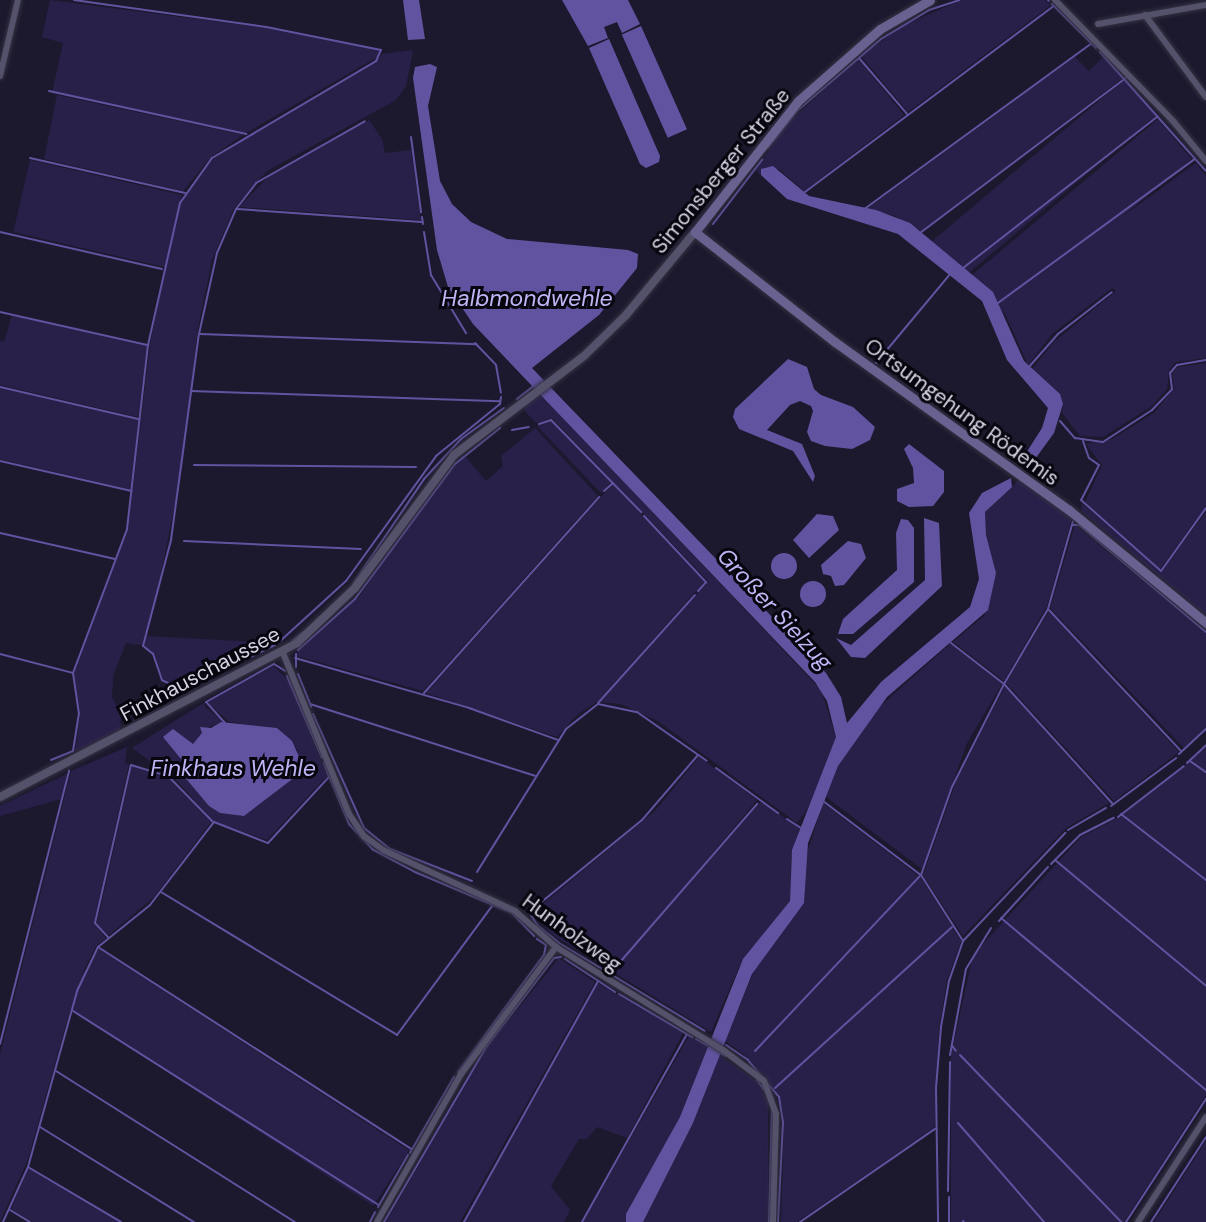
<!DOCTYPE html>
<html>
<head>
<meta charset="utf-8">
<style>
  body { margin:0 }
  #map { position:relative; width:1206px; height:1222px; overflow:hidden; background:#1c192e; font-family:"DM Sans",sans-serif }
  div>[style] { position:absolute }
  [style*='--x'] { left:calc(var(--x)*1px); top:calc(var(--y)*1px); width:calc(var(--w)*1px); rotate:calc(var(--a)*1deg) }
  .green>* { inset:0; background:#29204a; transform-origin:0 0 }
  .water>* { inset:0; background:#6253a0; transform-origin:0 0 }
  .round { border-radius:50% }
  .stream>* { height:2px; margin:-1px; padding:0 1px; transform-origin:1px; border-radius:1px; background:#6253a0 }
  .roads { filter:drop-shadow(0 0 2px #343242) drop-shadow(0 0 2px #343242) }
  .minor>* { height:6px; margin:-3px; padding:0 3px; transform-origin:3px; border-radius:3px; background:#54516a }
  .tertiary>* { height:8px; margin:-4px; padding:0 4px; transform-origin:4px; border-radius:4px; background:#54516a }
  .secondary>* { height:9px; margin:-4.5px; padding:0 4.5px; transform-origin:4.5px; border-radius:4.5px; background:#696291 }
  span { translate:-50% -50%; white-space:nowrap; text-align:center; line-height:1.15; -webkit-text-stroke:6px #07060e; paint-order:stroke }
  .street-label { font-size:21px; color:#d5d4e2 }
  .water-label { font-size:23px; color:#beb5f5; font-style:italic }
</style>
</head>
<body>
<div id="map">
  <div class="green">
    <div style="clip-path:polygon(50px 0,265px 28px,379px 50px,379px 56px,246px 133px,52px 93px,63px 43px,42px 37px)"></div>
    <div style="clip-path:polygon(962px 0,1045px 0,1051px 5px,908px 112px,861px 56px,902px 26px)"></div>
    <div style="clip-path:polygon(413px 50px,406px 86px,396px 100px,267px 171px,234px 208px,212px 260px,197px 333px,183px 464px,156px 598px,142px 645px,126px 643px,113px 676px,112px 697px,121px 714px,120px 732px,75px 752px,80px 715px,74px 673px,128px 529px,150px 345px,174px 219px,185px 194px,213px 159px,247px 136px,376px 62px,382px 54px)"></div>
    <div style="clip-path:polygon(1075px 57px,1089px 71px,1103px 57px,1124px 77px,921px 231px,895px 216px,867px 209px)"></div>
    <div style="clip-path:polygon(858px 59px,904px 115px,804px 191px,779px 169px,761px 169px,761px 175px,756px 170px,787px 124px)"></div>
    <div style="left:1125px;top:79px;width:48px;height:253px;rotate:50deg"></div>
    <div style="clip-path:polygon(57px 95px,243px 135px,211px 157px,183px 191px,44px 159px)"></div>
    <div style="left:1158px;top:119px;width:52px;height:243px;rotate:50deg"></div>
    <div style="clip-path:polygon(369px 120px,382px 139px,385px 153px,411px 150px,421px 220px,239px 207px,270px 175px)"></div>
    <div style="left:30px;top:160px;width:156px;height:74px;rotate:13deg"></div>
    <div style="clip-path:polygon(1196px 163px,1206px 176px,1206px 358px,1176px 362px,1169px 370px,1167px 389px,1152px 406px,1103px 437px,1080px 436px,1062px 413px,1063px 404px,1032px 369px,1054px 342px,1116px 291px,1112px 288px,1052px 334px,1028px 365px,1001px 305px)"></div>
    <div style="clip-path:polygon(12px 315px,147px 346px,138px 417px,0 385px,0 341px,4px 342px)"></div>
    <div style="clip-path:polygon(1206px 363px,1206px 506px,1160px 569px,1085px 502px,1102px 465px,1086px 444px,1112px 439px,1154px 413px,1174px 388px,1172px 373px,1178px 367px)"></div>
    <div style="clip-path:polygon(0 388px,138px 420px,132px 490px,0 459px)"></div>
    <div style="clip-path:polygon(540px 393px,821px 690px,836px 737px,815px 799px,797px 823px,658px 721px,621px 704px,599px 702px,708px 581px,552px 418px,536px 423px,525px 411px,525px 405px)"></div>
    <div style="clip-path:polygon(551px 421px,611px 482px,601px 493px,537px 426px)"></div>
    <div style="clip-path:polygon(535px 428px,598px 496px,423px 691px,297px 656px,298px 650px,359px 597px,428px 497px,464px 455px,486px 481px,503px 466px,501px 456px)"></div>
    <div style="clip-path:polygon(1021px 478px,1073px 515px,1047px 606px,1004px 681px,953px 642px,984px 616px,996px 573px,986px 535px,985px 512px)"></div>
    <div style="clip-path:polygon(613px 484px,705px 581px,597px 702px,578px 714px,557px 737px,426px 693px)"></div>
    <div style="clip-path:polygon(1082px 503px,1161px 572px,1206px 512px,1206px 615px,1081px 511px)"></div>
    <div style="clip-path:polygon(1075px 525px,1206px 633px,1206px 727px,1184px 748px,1050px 608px)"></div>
    <div style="clip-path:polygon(1049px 611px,1179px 752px,1114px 801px,1006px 683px)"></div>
    <div style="clip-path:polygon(145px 636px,276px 643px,184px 690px,163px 679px,153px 653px,145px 649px)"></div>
    <div style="clip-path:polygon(950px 644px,1002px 684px,967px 743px,922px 869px,826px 797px,838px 766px,877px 709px)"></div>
    <div style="clip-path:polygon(274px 666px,288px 680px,327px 776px,267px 840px,213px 821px,175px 779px,132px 748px,205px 702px,205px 707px,223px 721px,207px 728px,193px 745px,180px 737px,183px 775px,220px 813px,244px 816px,290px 778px,298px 750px,277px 728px,229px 722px,207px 702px)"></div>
    <div style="clip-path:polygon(1005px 686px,1109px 803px,1066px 828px,963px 936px,923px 875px,956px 782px)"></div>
    <div style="clip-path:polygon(127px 747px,125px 763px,129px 764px,94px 923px,106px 938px,96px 946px,78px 982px,28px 1159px,0 1222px,0 1054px,71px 771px)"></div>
    <div style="clip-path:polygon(1206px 748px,1206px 1095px,1124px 1222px,951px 1222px,951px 1055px,973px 955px,1081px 837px,1120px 817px)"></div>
    <div style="clip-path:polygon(699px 757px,757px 800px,622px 962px,760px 802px,800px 828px,791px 859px,790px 901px,739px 967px,711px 1032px,553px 935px,532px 913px,655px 811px)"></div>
    <div style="clip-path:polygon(132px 766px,169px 779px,211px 822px,154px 897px,109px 935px,97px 924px)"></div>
    <div style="clip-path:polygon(67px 774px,61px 799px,0 816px,0 806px)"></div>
    <div style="clip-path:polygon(823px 803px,921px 878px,961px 941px,947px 980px,939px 1027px,935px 1127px,797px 1222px,781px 1222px,784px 1123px,780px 1096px,746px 1056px,725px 1041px,757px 964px,804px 903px,805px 860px)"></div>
    <div style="left:99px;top:949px;width:370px;height:66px;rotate:33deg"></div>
    <div style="clip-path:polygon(559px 958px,595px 982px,460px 1222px,386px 1222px,488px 1046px)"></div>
    <div style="clip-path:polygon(598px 983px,683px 1033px,627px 1138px,597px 1127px,587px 1139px,579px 1139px,551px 1186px,570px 1210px,564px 1222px,465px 1222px)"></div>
    <div style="clip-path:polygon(689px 1036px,708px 1047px,680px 1117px,626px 1222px,583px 1222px)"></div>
    <div style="clip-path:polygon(719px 1055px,756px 1081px,768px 1101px,768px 1222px,643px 1222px,693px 1123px)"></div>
    <div style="clip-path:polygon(1206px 1141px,1206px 1222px,1154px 1222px,1204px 1144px)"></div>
    <div style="clip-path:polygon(28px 1168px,119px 1222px,33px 1222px,11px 1209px)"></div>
  </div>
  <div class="water">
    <div style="clip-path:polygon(403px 0,419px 0,425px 39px,408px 40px)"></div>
    <div style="clip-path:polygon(562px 0,628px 0,640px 24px,622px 33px,617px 22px,604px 27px,608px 38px,588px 46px)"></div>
    <div style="left:641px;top:26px;width:113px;height:21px;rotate:66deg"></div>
    <div style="clip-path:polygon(609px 39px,660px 156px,659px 162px,646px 168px,640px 164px,589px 48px)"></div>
    <div style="clip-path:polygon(430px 64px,437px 67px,428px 106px,440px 181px,452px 204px,471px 222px,507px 239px,628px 250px,638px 254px,637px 268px,599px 315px,532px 368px,826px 673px,841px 697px,847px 723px,881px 682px,970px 607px,979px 579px,969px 513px,982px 493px,1011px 478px,1012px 487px,985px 512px,986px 535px,996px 573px,988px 610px,887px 697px,838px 766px,808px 843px,804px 903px,752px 974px,693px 1123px,643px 1222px,626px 1222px,626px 1214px,680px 1117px,743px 959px,790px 901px,792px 850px,836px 737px,827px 701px,815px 682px,473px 324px,448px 287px,437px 250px,413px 78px,415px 67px)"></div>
    <div style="clip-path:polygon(773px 166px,809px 196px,876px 210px,910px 223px,993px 292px,1024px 361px,1060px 394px,1063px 404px,1054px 433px,1030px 466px,1021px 466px,1021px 461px,1042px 428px,1048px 408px,1007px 360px,982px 301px,898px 234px,787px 199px,761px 175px,761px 169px)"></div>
    <div style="clip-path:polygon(788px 359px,807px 367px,814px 389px,821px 395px,853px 407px,875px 427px,870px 440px,852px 449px,825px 446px,811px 441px,807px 432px,813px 411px,811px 406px,800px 401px,790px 405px,767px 430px,802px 444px,815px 476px,813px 482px,793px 451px,739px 429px,733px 417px,735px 409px)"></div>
    <div style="clip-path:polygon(909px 444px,944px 471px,944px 492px,933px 506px,909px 507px,897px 501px,897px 489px,914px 483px,913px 468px,904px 449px)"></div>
    <div style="clip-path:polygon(817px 514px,833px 516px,839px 530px,809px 558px,793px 540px)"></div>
    <div style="clip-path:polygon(924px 518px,939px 523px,942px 586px,865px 658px,851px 657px,836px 638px,851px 645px,925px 580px)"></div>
    <div style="clip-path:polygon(901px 519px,908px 520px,914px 528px,914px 582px,853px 634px,838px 634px,843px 619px,897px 570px,896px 533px)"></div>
    <div style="clip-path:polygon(848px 541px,861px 544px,866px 558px,844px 585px,835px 586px,831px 576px,823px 574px,821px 565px)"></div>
    <div class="round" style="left:771px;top:553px;width:26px;height:26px"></div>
    <div class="round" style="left:800px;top:581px;width:26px;height:26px"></div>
    <div style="clip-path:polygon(221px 722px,277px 728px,292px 741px,301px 761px,295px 777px,244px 816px,220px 813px,209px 806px,183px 775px,181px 759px,163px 737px,173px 729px,193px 744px,202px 733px,200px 727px,211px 728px)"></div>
  </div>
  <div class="stream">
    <div style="--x:1048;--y:0;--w:1;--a:45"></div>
    <div style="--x:1052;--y:4;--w:62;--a:45"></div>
    <div style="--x:1100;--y:52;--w:159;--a:48.3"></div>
    <div style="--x:859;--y:58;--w:75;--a:49.3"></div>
    <div style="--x:49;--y:91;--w:202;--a:12.3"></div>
    <div style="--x:411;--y:137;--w:76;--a:82.4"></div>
    <div style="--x:768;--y:148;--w:47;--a:-51.9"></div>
    <div style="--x:797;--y:111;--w:111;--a:-40.6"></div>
    <div style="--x:881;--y:39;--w:56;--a:-31.1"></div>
    <div style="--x:929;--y:10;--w:32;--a:-18"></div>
    <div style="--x:30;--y:158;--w:159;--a:12.7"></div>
    <div style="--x:805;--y:192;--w:311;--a:-36.8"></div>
    <div style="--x:237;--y:209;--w:185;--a:4"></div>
    <div style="--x:863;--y:210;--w:283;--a:-36.1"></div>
    <div style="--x:422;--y:217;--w:7;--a:82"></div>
    <div style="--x:713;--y:224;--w:81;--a:-52.6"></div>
    <div style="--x:0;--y:232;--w:166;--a:12.9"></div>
    <div style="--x:424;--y:232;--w:44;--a:80.8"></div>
    <div style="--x:431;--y:275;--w:68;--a:58.9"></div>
    <div style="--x:920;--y:233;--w:258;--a:-37"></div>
    <div style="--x:963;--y:268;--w:247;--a:-37.9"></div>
    <div style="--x:998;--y:303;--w:244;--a:-36.2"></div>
    <div style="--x:0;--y:312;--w:152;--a:12.6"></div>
    <div style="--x:200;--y:334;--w:277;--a:2.1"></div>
    <div style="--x:475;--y:343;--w:30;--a:46"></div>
    <div style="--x:496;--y:365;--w:28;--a:80"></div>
    <div style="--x:876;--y:363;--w:117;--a:-50.2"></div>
    <div style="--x:1028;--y:368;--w:45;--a:-48.6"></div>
    <div style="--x:1058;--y:334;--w:68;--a:-37.9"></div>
    <div style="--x:0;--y:387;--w:143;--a:13"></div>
    <div style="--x:191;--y:391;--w:309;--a:1.9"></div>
    <div style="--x:517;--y:399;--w:23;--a:-38"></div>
    <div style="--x:551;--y:420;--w:129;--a:45.6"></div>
    <div style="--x:1060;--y:421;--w:23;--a:49"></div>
    <div style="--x:1075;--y:438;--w:28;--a:8"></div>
    <div style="--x:1103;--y:442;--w:59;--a:-33.1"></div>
    <div style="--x:1152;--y:410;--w:29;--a:-46"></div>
    <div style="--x:1172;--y:389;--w:16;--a:-97"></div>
    <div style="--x:1170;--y:373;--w:11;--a:-49"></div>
    <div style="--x:1177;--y:365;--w:29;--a:-10"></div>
    <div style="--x:539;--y:424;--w:13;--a:-18"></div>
    <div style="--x:512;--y:430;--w:17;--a:-10"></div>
    <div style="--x:1083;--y:441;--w:18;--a:71"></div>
    <div style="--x:1089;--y:458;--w:12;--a:35"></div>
    <div style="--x:1099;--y:465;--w:39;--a:117"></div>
    <div style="--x:1081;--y:500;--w:107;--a:41.6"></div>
    <div style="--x:1161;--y:571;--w:77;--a:-54.5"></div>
    <div style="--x:0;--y:461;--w:135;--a:12.8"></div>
    <div style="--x:194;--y:465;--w:222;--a:0.5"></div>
    <div style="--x:604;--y:491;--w:12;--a:-42"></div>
    <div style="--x:644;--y:516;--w:91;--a:46.8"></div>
    <div style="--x:1072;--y:525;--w:7;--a:0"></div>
    <div style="--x:1079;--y:525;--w:166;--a:40.1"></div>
    <div style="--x:0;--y:533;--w:118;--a:12.7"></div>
    <div style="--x:184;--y:541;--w:177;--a:2.6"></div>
    <div style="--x:353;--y:584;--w:127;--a:-55.9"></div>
    <div style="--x:424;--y:479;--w:54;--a:-47.2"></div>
    <div style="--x:461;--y:439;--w:53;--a:-35.8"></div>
    <div style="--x:698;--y:591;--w:12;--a:-48"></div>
    <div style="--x:1049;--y:610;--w:193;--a:46.9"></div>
    <div style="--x:292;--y:641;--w:14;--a:-39"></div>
    <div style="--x:278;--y:643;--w:92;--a:-42.4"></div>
    <div style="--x:346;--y:581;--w:154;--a:-54.2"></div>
    <div style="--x:436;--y:456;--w:82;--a:-39.1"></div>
    <div style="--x:500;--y:404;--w:7;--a:-82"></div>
    <div style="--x:951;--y:643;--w:67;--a:37.7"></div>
    <div style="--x:1004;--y:684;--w:87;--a:-59.6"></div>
    <div style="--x:1048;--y:609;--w:91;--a:-74.1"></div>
    <div style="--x:275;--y:645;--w:102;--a:153.7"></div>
    <div style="--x:184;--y:690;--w:24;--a:-156"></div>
    <div style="--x:162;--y:680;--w:28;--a:-109"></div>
    <div style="--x:153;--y:654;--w:13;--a:-141"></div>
    <div style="--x:143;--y:646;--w:110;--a:-75.2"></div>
    <div style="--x:171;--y:540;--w:208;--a:-82.3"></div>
    <div style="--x:199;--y:334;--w:83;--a:-77.5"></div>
    <div style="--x:217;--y:253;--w:48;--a:-66.6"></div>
    <div style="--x:236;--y:209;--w:33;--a:-52"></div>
    <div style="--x:256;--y:183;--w:125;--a:-29.6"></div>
    <div style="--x:298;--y:650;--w:76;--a:-41.8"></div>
    <div style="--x:355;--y:599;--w:168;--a:-53.5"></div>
    <div style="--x:455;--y:464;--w:58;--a:-38.7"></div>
    <div style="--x:0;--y:654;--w:75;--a:14.6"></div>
    <div style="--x:296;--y:654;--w:13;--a:90"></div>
    <div style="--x:295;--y:658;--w:181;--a:16"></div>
    <div style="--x:469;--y:708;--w:95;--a:19.8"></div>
    <div style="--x:298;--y:674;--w:35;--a:68"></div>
    <div style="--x:287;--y:676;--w:89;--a:66.9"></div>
    <div style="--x:424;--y:693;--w:263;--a:-48.2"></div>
    <div style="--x:598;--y:703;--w:145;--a:-48.1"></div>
    <div style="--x:310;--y:704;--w:236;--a:17.7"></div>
    <div style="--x:313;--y:714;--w:125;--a:65.9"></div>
    <div style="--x:364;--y:828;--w:33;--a:39"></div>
    <div style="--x:390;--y:849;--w:88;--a:21.3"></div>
    <div style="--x:225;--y:723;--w:28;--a:-132"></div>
    <div style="--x:206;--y:702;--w:78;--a:-29.2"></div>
    <div style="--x:274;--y:664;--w:13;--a:32"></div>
    <div style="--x:1179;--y:754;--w:37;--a:-43"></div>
    <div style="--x:698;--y:755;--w:86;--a:130.7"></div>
    <div style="--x:642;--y:820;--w:146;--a:140.8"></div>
    <div style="--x:529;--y:912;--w:15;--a:58"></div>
    <div style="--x:537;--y:925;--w:28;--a:39"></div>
    <div style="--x:559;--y:943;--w:170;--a:31.1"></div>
    <div style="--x:51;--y:760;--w:24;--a:-22"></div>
    <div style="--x:73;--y:751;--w:37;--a:-81"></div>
    <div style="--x:79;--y:714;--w:41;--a:-98.3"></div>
    <div style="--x:73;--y:673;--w:154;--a:-69.4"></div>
    <div style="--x:127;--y:529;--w:185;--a:-83.5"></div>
    <div style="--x:148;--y:345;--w:146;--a:-77.3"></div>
    <div style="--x:180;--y:203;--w:55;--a:-54.6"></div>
    <div style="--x:212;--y:158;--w:191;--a:-30.6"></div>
    <div style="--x:376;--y:61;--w:12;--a:-66"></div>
    <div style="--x:381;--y:50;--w:117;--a:-168.7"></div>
    <div style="--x:266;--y:27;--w:194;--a:-172"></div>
    <div style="--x:1190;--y:761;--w:19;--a:35"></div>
    <div style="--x:1187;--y:763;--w:26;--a:-43"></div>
    <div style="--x:716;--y:768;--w:77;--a:36"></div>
    <div style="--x:330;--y:778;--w:50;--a:67.6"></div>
    <div style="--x:349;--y:824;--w:34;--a:47"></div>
    <div style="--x:372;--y:849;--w:49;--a:28.1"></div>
    <div style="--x:415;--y:872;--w:105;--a:22.9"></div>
    <div style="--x:512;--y:913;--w:32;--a:46"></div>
    <div style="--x:823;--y:801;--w:123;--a:37.1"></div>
    <div style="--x:921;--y:875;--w:78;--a:57.5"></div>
    <div style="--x:963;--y:941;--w:42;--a:109.3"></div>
    <div style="--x:949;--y:981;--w:47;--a:99.9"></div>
    <div style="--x:941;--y:1027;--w:61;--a:94.7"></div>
    <div style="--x:936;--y:1088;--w:134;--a:89.1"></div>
    <div style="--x:1111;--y:806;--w:81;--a:-36.4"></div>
    <div style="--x:1121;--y:814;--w:108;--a:37.8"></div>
    <div style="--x:1118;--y:817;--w:83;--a:-37.7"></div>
    <div style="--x:787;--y:819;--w:17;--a:33"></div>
    <div style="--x:1068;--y:830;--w:44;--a:-30.1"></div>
    <div style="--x:1055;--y:860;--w:197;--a:39.8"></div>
    <div style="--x:1051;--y:864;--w:41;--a:-45"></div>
    <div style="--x:1080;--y:835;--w:38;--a:-27"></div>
    <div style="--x:477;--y:872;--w:168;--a:-58.1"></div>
    <div style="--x:566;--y:729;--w:41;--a:-38"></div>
    <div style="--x:598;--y:704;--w:40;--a:12"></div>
    <div style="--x:637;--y:712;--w:85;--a:35"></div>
    <div style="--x:161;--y:892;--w:276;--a:31.2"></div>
    <div style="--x:397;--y:1035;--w:160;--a:-53.6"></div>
    <div style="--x:1001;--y:918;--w:268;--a:40"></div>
    <div style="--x:999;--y:921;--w:73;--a:-47.8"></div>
    <div style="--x:108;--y:937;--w:19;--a:-133"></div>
    <div style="--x:95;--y:923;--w:162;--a:-77.2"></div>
    <div style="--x:131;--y:765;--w:39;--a:17"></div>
    <div style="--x:168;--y:776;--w:64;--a:45.6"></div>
    <div style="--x:963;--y:941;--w:149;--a:-46.6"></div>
    <div style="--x:98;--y:947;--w:373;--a:32.8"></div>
    <div style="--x:565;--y:959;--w:60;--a:33.4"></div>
    <div style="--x:621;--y:961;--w:208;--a:-49.1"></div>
    <div style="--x:619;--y:994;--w:85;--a:30.5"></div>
    <div style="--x:73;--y:1011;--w:362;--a:32.4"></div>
    <div style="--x:696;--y:1039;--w:13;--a:29"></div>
    <div style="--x:0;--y:1044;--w:282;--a:-75.8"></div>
    <div style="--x:726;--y:1045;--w:25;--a:34"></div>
    <div style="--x:747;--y:1059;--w:50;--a:49.9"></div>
    <div style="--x:779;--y:1097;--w:25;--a:81"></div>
    <div style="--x:783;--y:1122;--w:100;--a:92.9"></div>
    <div style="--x:952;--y:1046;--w:6;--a:51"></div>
    <div style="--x:755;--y:1051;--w:242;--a:-46.7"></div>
    <div style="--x:921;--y:875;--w:93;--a:-70.6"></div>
    <div style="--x:952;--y:787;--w:115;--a:-63.2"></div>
    <div style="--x:1004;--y:684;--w:162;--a:47.8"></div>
    <div style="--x:718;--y:1052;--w:8;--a:30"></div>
    <div style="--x:950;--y:1055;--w:87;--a:-79.5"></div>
    <div style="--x:966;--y:969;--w:48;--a:-58.6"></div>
    <div style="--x:960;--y:1055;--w:232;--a:46"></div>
    <div style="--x:56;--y:1071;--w:283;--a:32.3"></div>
    <div style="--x:458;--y:1072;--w:145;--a:-53.7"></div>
    <div style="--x:544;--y:955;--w:10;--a:-79"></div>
    <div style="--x:546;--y:945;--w:11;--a:-146"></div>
    <div style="--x:757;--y:1080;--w:12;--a:55"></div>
    <div style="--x:775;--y:1088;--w:239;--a:-42.3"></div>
    <div style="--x:958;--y:1123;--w:131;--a:49"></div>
    <div style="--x:40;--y:1127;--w:181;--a:31.7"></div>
    <div style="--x:410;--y:1153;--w:88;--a:-59.9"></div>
    <div style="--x:28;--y:1167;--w:108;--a:30.6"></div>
    <div style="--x:948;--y:1191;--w:129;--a:-89.1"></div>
    <div style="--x:949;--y:1197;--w:25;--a:90"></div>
    <div style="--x:378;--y:1207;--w:60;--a:-60"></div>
    <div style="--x:10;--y:1210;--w:23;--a:31"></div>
    <div style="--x:963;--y:1221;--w:1;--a:45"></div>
    <div style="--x:3;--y:1222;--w:60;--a:-65.6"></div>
    <div style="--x:28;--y:1167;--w:183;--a:-74.4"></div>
    <div style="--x:77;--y:991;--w:49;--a:-64.5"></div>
    <div style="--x:98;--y:947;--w:67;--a:-38.9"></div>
    <div style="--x:150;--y:905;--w:105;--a:-52.4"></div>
    <div style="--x:214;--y:822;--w:58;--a:21.3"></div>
    <div style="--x:268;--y:843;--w:90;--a:-47.3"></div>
    <div style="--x:329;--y:777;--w:15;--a:-110"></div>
    <div style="--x:370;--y:1222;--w:11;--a:-63"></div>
    <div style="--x:384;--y:1222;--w:204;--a:-59.7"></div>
    <div style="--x:487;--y:1046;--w:111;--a:-52.7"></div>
    <div style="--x:554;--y:958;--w:7;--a:-8"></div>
    <div style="--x:464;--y:1222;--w:276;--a:-60.9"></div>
    <div style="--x:582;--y:1222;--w:215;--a:-60.8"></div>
    <div style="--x:769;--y:1222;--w:111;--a:-88.5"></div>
    <div style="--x:800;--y:1222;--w:164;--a:-34.6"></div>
    <div style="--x:1126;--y:1222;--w:147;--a:-57"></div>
    <div style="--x:1151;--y:1222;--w:101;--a:-57.1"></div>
  </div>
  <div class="roads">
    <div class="minor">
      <div style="--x:1055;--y:0;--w:169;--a:45.7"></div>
      <div style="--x:1173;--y:121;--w:52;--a:50.5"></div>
      <div style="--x:1145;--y:15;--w:102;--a:53.4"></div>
      <div style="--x:1098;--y:24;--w:110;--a:-10"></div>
      <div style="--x:0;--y:76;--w:78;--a:-76.7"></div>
      <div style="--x:283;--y:653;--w:174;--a:67.7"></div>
      <div style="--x:349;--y:814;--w:27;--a:56"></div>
      <div style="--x:364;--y:836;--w:24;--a:36"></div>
      <div style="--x:383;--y:850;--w:145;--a:24.8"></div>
      <div style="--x:515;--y:911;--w:55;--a:41.3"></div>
      <div style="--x:556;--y:947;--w:196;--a:31.7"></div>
      <div style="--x:723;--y:1050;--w:51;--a:37.1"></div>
      <div style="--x:764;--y:1081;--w:35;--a:70"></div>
      <div style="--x:776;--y:1114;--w:108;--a:91.6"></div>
      <div style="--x:377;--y:1222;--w:170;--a:-60.4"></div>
      <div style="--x:461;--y:1074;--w:159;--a:-53.2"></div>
      <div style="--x:1138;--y:1222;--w:125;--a:-57.1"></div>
    </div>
    <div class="tertiary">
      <div style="--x:0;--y:797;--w:335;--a:-27.4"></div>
      <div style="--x:297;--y:643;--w:80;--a:-43.5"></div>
      <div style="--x:355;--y:588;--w:166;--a:-53.3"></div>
      <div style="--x:454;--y:455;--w:163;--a:-37.3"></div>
      <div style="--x:584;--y:356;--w:59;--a:-44.3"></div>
      <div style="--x:626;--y:315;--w:108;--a:-50.3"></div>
    </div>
    <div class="secondary">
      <div style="--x:930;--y:0;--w:58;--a:149.9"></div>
      <div style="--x:880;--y:29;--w:109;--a:138.7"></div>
      <div style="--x:798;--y:101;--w:167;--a:128.2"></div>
      <div style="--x:695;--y:232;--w:178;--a:38.2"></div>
      <div style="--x:835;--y:342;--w:288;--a:35.7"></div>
      <div style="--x:1069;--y:510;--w:178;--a:39.5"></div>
    </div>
  </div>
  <div class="street-label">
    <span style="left:721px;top:171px;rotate:-51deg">Simonsberger Straße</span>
    <span style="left:962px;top:412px;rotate:36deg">Ortsumgehung Rödemis</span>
    <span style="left:200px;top:674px;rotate:-28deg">Finkhauschaussee</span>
    <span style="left:572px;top:933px;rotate:36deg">Hunholzweg</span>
  </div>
  <div class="water-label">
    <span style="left:527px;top:298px">Halbmondwehle</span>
    <span style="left:775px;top:609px;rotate:47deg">Großer Sielzug</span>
    <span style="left:233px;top:768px">Finkhaus Wehle</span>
  </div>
</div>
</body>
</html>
